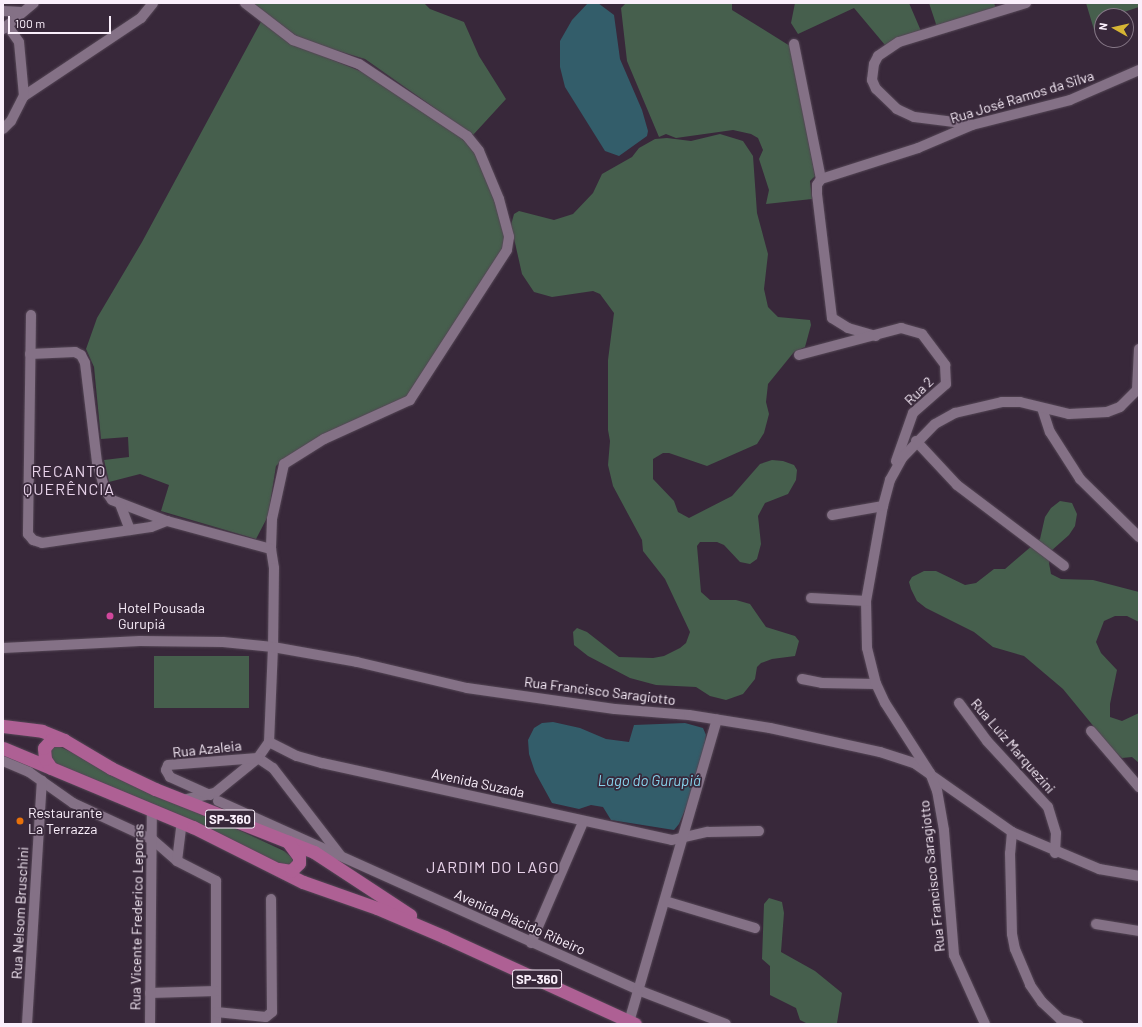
<!DOCTYPE html>
<html>
<head>
<meta charset="utf-8">
<style>
  body { margin:0 }
  #map { position:relative; width:1142px; height:1027px; overflow:hidden; background:#38283a; font-family:Barlow,sans-serif }
  div>[style] { position:absolute }
  [style*='--x'] { left:calc(var(--x)*1px); top:calc(var(--y)*1px); width:calc(var(--w)*1px); rotate:calc(var(--a)*1deg) }
  .green>* { inset:0; background:#465f4d; transform-origin:0 0 }
  .water>* { inset:0; background:#335d6a }
  .roads { filter:drop-shadow(0 0 1px #544655) drop-shadow(0 0 1px #544655) }
  .minor>* { height:10px; margin:-5px; padding:0 5px; transform-origin:5px; border-radius:5px; background:#847186 }
  .major>* { height:13px; margin:-6.5px; padding:0 6.5px; transform-origin:6.5px; border-radius:6.5px; background:#ae6094 }
  .dots>* { width:11px; height:11px; translate:-50% -50%; box-sizing:border-box; border:2px solid #38283a; border-radius:50% }
  span { translate:-50% -50%; white-space:nowrap; text-align:center; line-height:1.15; -webkit-text-stroke:3.5px #38283a; paint-order:stroke }
  .shield-label span { padding:1px 3px; background:#38283a; border:1px solid; border-radius:3px; -webkit-text-stroke-width:0 }
  .shield-label { font-size:13px; color:#faeffb; font-weight:700 }
  .street-label { font-size:14px; color:#faeffb }
  .poi-label { font-size:14px; color:#faeffb }
  .left { translate:0 -50%; text-align:left }
  .water-label { font-size:15px; color:#87d2ea; font-style:italic }
  .quarter-label { font-size:16px; color:#e7d2e9; letter-spacing:1px }
  .frame { position:absolute; inset:0; border:4px solid #faeffb; pointer-events:none }
  .north { position:absolute; left:1094px; top:8px; width:40px; height:40px; box-sizing:border-box; background:#38283a; border:1px solid #867887; border-radius:50%; rotate:278deg; font-size:11px; font-weight:700; line-height:16px; text-align:center; color:#faeffb }
  .north::after { content:''; display:block; margin:auto; width:14px; height:18px; background:#d6b534; clip-path:polygon(50% 0,100% 100%,50% 72%,0 100%) }
  .scale { position:absolute; left:8px; top:16px; width:103px; height:18px; box-sizing:border-box; border:2px solid #faeffb; border-top:0; padding-left:5px; font-size:12px; line-height:14px; white-space:nowrap; color:#faeffb; -webkit-text-stroke:3px #38283a; paint-order:stroke }
</style>
</head>
<body>
<div id="map">
  <div class="green">
    <div style="clip-path:polygon(252px 3px,424px 3px,430px 9px,464px 22px,479px 56px,506px 99px,473px 135px,365px 59px,302px 40px)"></div>
    <div style="clip-path:polygon(626px 3px,732px 3px,732px 10px,790px 46px,815px 176px,810px 181px,812px 199px,766px 204px,769px 190px,759px 159px,763px 150px,758px 138px,751px 134px,733px 130px,676px 138px,666px 134px,659px 137px,627px 61px,621px 8px)"></div>
    <div style="clip-path:polygon(795px 3px,909px 3px,921px 31px,885px 45px,854px 8px,798px 34px,791px 23px)"></div>
    <div style="clip-path:polygon(929px 3px,994px 3px,996px 8px,937px 27px)"></div>
    <div style="clip-path:polygon(1086px 3px,1139px 3px,1139px 7px,1124px 12px,1125px 16px,1102px 16px,1102px 31px,1095px 33px)"></div>
    <div style="clip-path:polygon(262px 20px,300px 47px,365px 73px,464px 138px,476px 155px,496px 202px,505px 235px,503px 249px,410px 396px,282px 460px,276px 466px,268px 516px,256px 539px,161px 511px,169px 485px,140px 474px,109px 482px,104px 460px,129px 457px,128px 437px,101px 439px,94px 367px,86px 349px,97px 318px,142px 242px)"></div>
    <div style="clip-path:polygon(720px 134px,743px 141px,753px 156px,757px 213px,768px 254px,764px 289px,768px 307px,778px 317px,810px 320px,811px 325px,805px 347px,794px 352px,768px 384px,766px 402px,769px 414px,764px 433px,757px 444px,707px 466px,669px 453px,663px 453px,653px 459px,653px 479px,674px 501px,678px 512px,689px 518px,732px 496px,760px 464px,772px 460px,783px 461px,794px 465px,797px 470px,796px 480px,788px 494px,765px 503px,758px 516px,761px 544px,757px 559px,750px 564px,740px 562px,724px 545px,717px 542px,700px 542px,697px 546px,701px 592px,710px 600px,736px 600px,750px 604px,766px 627px,795px 636px,799px 641px,795px 656px,772px 659px,761px 663px,757px 667px,755px 679px,743px 694px,726px 700px,710px 696px,696px 687px,656px 685px,630px 678px,588px 656px,574px 645px,573px 632px,577px 628px,587px 632px,619px 657px,653px 658px,664px 656px,680px 648px,686px 643px,690px 632px,665px 579px,643px 551px,642px 540px,613px 486px,608px 465px,610px 441px,608px 430px,608px 360px,614px 313px,600px 294px,593px 291px,552px 297px,534px 292px,522px 274px,511px 225px,514px 214px,519px 211px,554px 220px,573px 214px,593px 193px,602px 174px,632px 157px,639px 148px,655px 139px,667px 138px,691px 141px)"></div>
    <div style="clip-path:polygon(1060px 501px,1072px 503px,1077px 514px,1075px 526px,1069px 535px,1051px 551px,1049px 563px,1051px 574px,1061px 579px,1093px 580px,1139px 592px,1139px 622px,1127px 616px,1115px 616px,1104px 621px,1096px 642px,1101px 653px,1117px 670px,1110px 704px,1110px 717px,1122px 721px,1139px 713px,1139px 763px,1132px 757px,1122px 758px,1113px 750px,1063px 689px,1024px 656px,993px 647px,974px 632px,926px 608px,917px 601px,911px 589px,909px 582px,912px 577px,924px 571px,936px 571px,965px 585px,976px 583px,994px 569px,1005px 569px,1040px 539px,1045px 517px,1051px 508px)"></div>
    <div style="left:249px;top:656px;width:52px;height:95px;rotate:90deg"></div>
    <div style="clip-path:polygon(56px 745px,284px 851px,291px 857px,293px 861px,286px 867px,200px 826px,53px 763px,48px 751px)"></div>
    <div style="clip-path:polygon(769px 898px,782px 902px,784px 913px,781px 952px,815px 971px,842px 993px,837px 1023px,839px 1024px,808px 1024px,800px 1020px,796px 1008px,770px 995px,770px 966px,762px 959px,764px 904px)"></div>
  </div>
  <div class="water">
    <div style="clip-path:polygon(588px 3px,598px 3px,614px 15px,620px 59px,642px 110px,648px 131px,647px 136px,619px 156px,605px 151px,565px 87px,560px 67px,560px 41px,572px 20px)"></div>
    <div style="clip-path:polygon(553px 722px,580px 728px,606px 739px,629px 742px,634px 725px,685px 723px,703px 728px,706px 735px,703px 754px,693px 791px,679px 824px,674px 830px,611px 820px,603px 807px,591px 805px,579px 809px,552px 803px,535px 772px,529px 754px,528px 740px,534px 728px,542px 723px)"></div>
  </div>
  <div class="roads">
    <div class="minor">
      <div style="--x:245;--y:3;--w:61;--a:37.6"></div>
      <div style="--x:293;--y:40;--w:70;--a:20"></div>
      <div style="--x:359;--y:64;--w:130;--a:33.7"></div>
      <div style="--x:467;--y:136;--w:19;--a:51"></div>
      <div style="--x:479;--y:151;--w:52;--a:67.4"></div>
      <div style="--x:499;--y:199;--w:39;--a:75"></div>
      <div style="--x:509;--y:237;--w:13;--a:99"></div>
      <div style="--x:507;--y:250;--w:179;--a:122.9"></div>
      <div style="--x:410;--y:400;--w:94;--a:155.6"></div>
      <div style="--x:324;--y:439;--w:47;--a:148"></div>
      <div style="--x:284;--y:464;--w:56;--a:102.3"></div>
      <div style="--x:272;--y:519;--w:30;--a:92"></div>
      <div style="--x:3;--y:11;--w:19;--a:3"></div>
      <div style="--x:3;--y:29;--w:40;--a:-40"></div>
      <div style="--x:794;--y:44;--w:138;--a:78.7"></div>
      <div style="--x:821;--y:179;--w:7;--a:124"></div>
      <div style="--x:817;--y:185;--w:9;--a:90"></div>
      <div style="--x:817;--y:194;--w:125;--a:83.1"></div>
      <div style="--x:832;--y:318;--w:19;--a:32"></div>
      <div style="--x:848;--y:328;--w:29;--a:16"></div>
      <div style="--x:24;--y:96;--w:141;--a:-33.7"></div>
      <div style="--x:141;--y:18;--w:19;--a:-51"></div>
      <div style="--x:970;--y:124;--w:56;--a:-172.9"></div>
      <div style="--x:914;--y:117;--w:19;--a:-155"></div>
      <div style="--x:897;--y:109;--w:29;--a:-136"></div>
      <div style="--x:876;--y:89;--w:10;--a:-114"></div>
      <div style="--x:872;--y:80;--w:16;--a:-83"></div>
      <div style="--x:874;--y:64;--w:9;--a:-63"></div>
      <div style="--x:878;--y:56;--w:25;--a:-34"></div>
      <div style="--x:899;--y:42;--w:133;--a:-17.1"></div>
      <div style="--x:3;--y:129;--w:11;--a:-45"></div>
      <div style="--x:11;--y:121;--w:28;--a:-63"></div>
      <div style="--x:24;--y:96;--w:54;--a:-95.3"></div>
      <div style="--x:19;--y:42;--w:19;--a:-125"></div>
      <div style="--x:821;--y:179;--w:102;--a:-17.7"></div>
      <div style="--x:918;--y:148;--w:59;--a:-23.1"></div>
      <div style="--x:972;--y:125;--w:101;--a:-14.3"></div>
      <div style="--x:1070;--y:100;--w:75;--a:-23.5"></div>
      <div style="--x:31;--y:315;--w:219;--a:90.8"></div>
      <div style="--x:28;--y:534;--w:8;--a:50"></div>
      <div style="--x:33;--y:540;--w:9;--a:18"></div>
      <div style="--x:42;--y:543;--w:110;--a:-8.4"></div>
      <div style="--x:151;--y:527;--w:17;--a:-21"></div>
      <div style="--x:30;--y:354;--w:45;--a:-2.5"></div>
      <div style="--x:75;--y:352;--w:7;--a:27"></div>
      <div style="--x:81;--y:355;--w:9;--a:63"></div>
      <div style="--x:85;--y:363;--w:100;--a:83.1"></div>
      <div style="--x:97;--y:462;--w:29;--a:74"></div>
      <div style="--x:105;--y:490;--w:12;--a:55"></div>
      <div style="--x:112;--y:500;--w:59;--a:20.9"></div>
      <div style="--x:167;--y:521;--w:108;--a:15.1"></div>
      <div style="--x:271;--y:549;--w:19;--a:81"></div>
      <div style="--x:274;--y:568;--w:79;--a:90.7"></div>
      <div style="--x:273;--y:647;--w:95;--a:92.4"></div>
      <div style="--x:269;--y:742;--w:19;--a:125"></div>
      <div style="--x:258;--y:758;--w:55;--a:140.9"></div>
      <div style="--x:215;--y:793;--w:33;--a:168"></div>
      <div style="--x:799;--y:355;--w:106;--a:-14.8"></div>
      <div style="--x:901;--y:328;--w:22;--a:16"></div>
      <div style="--x:922;--y:334;--w:39;--a:53"></div>
      <div style="--x:945;--y:365;--w:19;--a:87"></div>
      <div style="--x:946;--y:384;--w:44;--a:138.7"></div>
      <div style="--x:913;--y:413;--w:51;--a:109.5"></div>
      <div style="--x:1042;--y:408;--w:25;--a:72"></div>
      <div style="--x:1050;--y:432;--w:56;--a:57.4"></div>
      <div style="--x:1080;--y:479;--w:83;--a:44.5"></div>
      <div style="--x:916;--y:441;--w:60;--a:47"></div>
      <div style="--x:957;--y:485;--w:134;--a:37.1"></div>
      <div style="--x:120;--y:504;--w:28;--a:69"></div>
      <div style="--x:832;--y:515;--w:52;--a:-10"></div>
      <div style="--x:811;--y:598;--w:55;--a:3.1"></div>
      <div style="--x:3;--y:648;--w:137;--a:-2.9"></div>
      <div style="--x:140;--y:641;--w:83;--a:0.7"></div>
      <div style="--x:223;--y:642;--w:50;--a:5.7"></div>
      <div style="--x:273;--y:647;--w:85;--a:10.1"></div>
      <div style="--x:357;--y:662;--w:113;--a:13.3"></div>
      <div style="--x:467;--y:688;--w:149;--a:8.1"></div>
      <div style="--x:615;--y:709;--w:74;--a:4.6"></div>
      <div style="--x:689;--y:715;--w:82;--a:9.1"></div>
      <div style="--x:770;--y:728;--w:113;--a:12.3"></div>
      <div style="--x:880;--y:752;--w:36;--a:18"></div>
      <div style="--x:914;--y:763;--w:120;--a:35.1"></div>
      <div style="--x:1012;--y:832;--w:95;--a:23"></div>
      <div style="--x:1099;--y:869;--w:41;--a:9.9"></div>
      <div style="--x:802;--y:679;--w:20;--a:11"></div>
      <div style="--x:822;--y:683;--w:54;--a:1.1"></div>
      <div style="--x:959;--y:703;--w:47;--a:53.6"></div>
      <div style="--x:987;--y:741;--w:90;--a:47.3"></div>
      <div style="--x:1048;--y:807;--w:27;--a:73"></div>
      <div style="--x:1056;--y:833;--w:20;--a:93"></div>
      <div style="--x:1091;--y:731;--w:74;--a:49.4"></div>
      <div style="--x:269;--y:742;--w:31;--a:27"></div>
      <div style="--x:297;--y:756;--w:26;--a:16"></div>
      <div style="--x:322;--y:763;--w:358;--a:12.4"></div>
      <div style="--x:672;--y:840;--w:37;--a:-13"></div>
      <div style="--x:708;--y:832;--w:51;--a:-1.1"></div>
      <div style="--x:258;--y:758;--w:18;--a:34"></div>
      <div style="--x:273;--y:768;--w:110;--a:52.4"></div>
      <div style="--x:3;--y:761;--w:28;--a:23"></div>
      <div style="--x:29;--y:772;--w:54;--a:35.2"></div>
      <div style="--x:73;--y:803;--w:88;--a:24.8"></div>
      <div style="--x:153;--y:840;--w:32;--a:41"></div>
      <div style="--x:177;--y:861;--w:44;--a:27.1"></div>
      <div style="--x:216;--y:881;--w:143;--a:90"></div>
      <div style="--x:210;--y:795;--w:44;--a:-155.8"></div>
      <div style="--x:170;--y:777;--w:8;--a:-120"></div>
      <div style="--x:166;--y:770;--w:5;--a:-68"></div>
      <div style="--x:168;--y:765;--w:90;--a:-4.4"></div>
      <div style="--x:218;--y:801;--w:461;--a:24.2"></div>
      <div style="--x:638;--y:990;--w:94;--a:21.1"></div>
      <div style="--x:1012;--y:832;--w:21;--a:95"></div>
      <div style="--x:1010;--y:853;--w:81;--a:88.6"></div>
      <div style="--x:1012;--y:934;--w:15;--a:79"></div>
      <div style="--x:1015;--y:949;--w:39;--a:67"></div>
      <div style="--x:1030;--y:985;--w:21;--a:55"></div>
      <div style="--x:1042;--y:1002;--w:25;--a:43"></div>
      <div style="--x:1060;--y:1019;--w:19;--a:16"></div>
      <div style="--x:177;--y:861;--w:38;--a:-83"></div>
      <div style="--x:665;--y:901;--w:94;--a:16.7"></div>
      <div style="--x:1096;--y:924;--w:44;--a:9.2"></div>
      <div style="--x:531;--y:943;--w:132;--a:-66.7"></div>
      <div style="--x:150;--y:993;--w:66;--a:-1.7"></div>
      <div style="--x:216;--y:1012;--w:50;--a:5.7"></div>
      <div style="--x:266;--y:1017;--w:8;--a:-40"></div>
      <div style="--x:272;--y:1012;--w:113;--a:-90.5"></div>
      <div style="--x:629;--y:1022;--w:315;--a:-73.8"></div>
      <div style="--x:27;--y:1024;--w:244;--a:-86.5"></div>
      <div style="--x:150;--y:1024;--w:213;--a:-89.5"></div>
      <div style="--x:985;--y:1024;--w:76;--a:-114.2"></div>
      <div style="--x:954;--y:955;--w:125;--a:-94.6"></div>
      <div style="--x:944;--y:830;--w:40;--a:-100"></div>
      <div style="--x:937;--y:791;--w:19;--a:-111"></div>
      <div style="--x:930;--y:773;--w:83;--a:-122.7"></div>
      <div style="--x:885;--y:703;--w:21;--a:-115"></div>
      <div style="--x:876;--y:684;--w:37;--a:-104"></div>
      <div style="--x:867;--y:648;--w:47;--a:-91.2"></div>
      <div style="--x:866;--y:601;--w:97;--a:-79.9"></div>
      <div style="--x:883;--y:506;--w:27;--a:-75"></div>
      <div style="--x:890;--y:480;--w:25;--a:-61"></div>
      <div style="--x:902;--y:458;--w:47;--a:-45.9"></div>
      <div style="--x:935;--y:424;--w:23;--a:-29"></div>
      <div style="--x:955;--y:413;--w:48;--a:-13.2"></div>
      <div style="--x:1002;--y:402;--w:18;--a:0"></div>
      <div style="--x:1020;--y:402;--w:50;--a:13.8"></div>
      <div style="--x:1069;--y:414;--w:38;--a:-3"></div>
      <div style="--x:1107;--y:412;--w:14;--a:-21"></div>
      <div style="--x:1120;--y:407;--w:24;--a:-45"></div>
      <div style="--x:1137;--y:390;--w:41;--a:-87.2"></div>
    </div>
    <div class="major">
      <div style="--x:3;--y:726;--w:39;--a:7"></div>
      <div style="--x:42;--y:731;--w:24;--a:22"></div>
      <div style="--x:64;--y:740;--w:55;--a:30.8"></div>
      <div style="--x:111;--y:768;--w:49;--a:25.5"></div>
      <div style="--x:155;--y:789;--w:171;--a:21.6"></div>
      <div style="--x:314;--y:852;--w:115;--a:33.3"></div>
      <div style="--x:3;--y:748;--w:206;--a:22.6"></div>
      <div style="--x:193;--y:827;--w:123;--a:26.6"></div>
      <div style="--x:303;--y:882;--w:78;--a:19.4"></div>
      <div style="--x:377;--y:908;--w:74;--a:23.1"></div>
      <div style="--x:445;--y:937;--w:209;--a:24.6"></div>
      <div style="--x:51;--y:768;--w:11;--a:-124"></div>
      <div style="--x:45;--y:759;--w:11;--a:-95"></div>
      <div style="--x:44;--y:748;--w:11;--a:-49"></div>
      <div style="--x:51;--y:740;--w:13;--a:0"></div>
      <div style="--x:278;--y:869;--w:13;--a:9"></div>
      <div style="--x:291;--y:871;--w:11;--a:-45"></div>
      <div style="--x:299;--y:863;--w:6;--a:-90"></div>
      <div style="--x:299;--y:857;--w:19;--a:-126"></div>
    </div>
  </div>
  <div class="dots">
    <div style="left:110px;top:616px;background:#d1479c"></div>
    <div style="left:20px;top:821px;background:#e8710a"></div>
  </div>
  <div class="shield-label">
    <span style="left:230px;top:819px">SP-360</span>
    <span style="left:537px;top:979px">SP-360</span>
  </div>
  <div class="street-label">
    <span style="left:1022px;top:97px;rotate:-17deg">Rua José Ramos da Silva</span>
    <span style="left:919px;top:391px;rotate:-44deg">Rua 2</span>
    <span style="left:600px;top:691px;rotate:7deg">Rua Francisco Saragiotto</span>
    <span style="left:1013px;top:746px;rotate:49deg">Rua Luiz Marquezini</span>
    <span style="left:207px;top:749px;rotate:-6deg">Rua Azaleia</span>
    <span style="left:478px;top:783px;rotate:12deg">Avenida Suzada</span>
    <span style="left:932px;top:876px;rotate:-96deg">Rua Francisco Saragiotto</span>
    <span style="left:20px;top:913px;rotate:-87deg">Rua Nelsom Bruschini</span>
    <span style="left:137px;top:917px;rotate:-89deg">Rua Vicente Frederico Leporas</span>
    <span style="left:520px;top:922px;rotate:24deg">Avenida Plácido Ribeiro</span>
  </div>
  <div class="poi-label">
    <span class="left" style="left:118px;top:616px">Hotel Pousada<br>Gurupiá</span>
    <span class="left" style="left:28px;top:821px">Restaurante<br>La Terrazza</span>
  </div>
  <div class="water-label">
    <span style="left:649px;top:781px">Lago do Gurupiá</span>
  </div>
  <div class="quarter-label">
    <span style="left:69px;top:480px">RECANTO<br>QUERÊNCIA</span>
    <span style="left:493px;top:867px">JARDIM DO LAGO</span>
  </div>
  <div class="frame"></div>
  <div class="north">N</div>
  <div class="scale">100 m</div>
</div>
</body>
</html>
